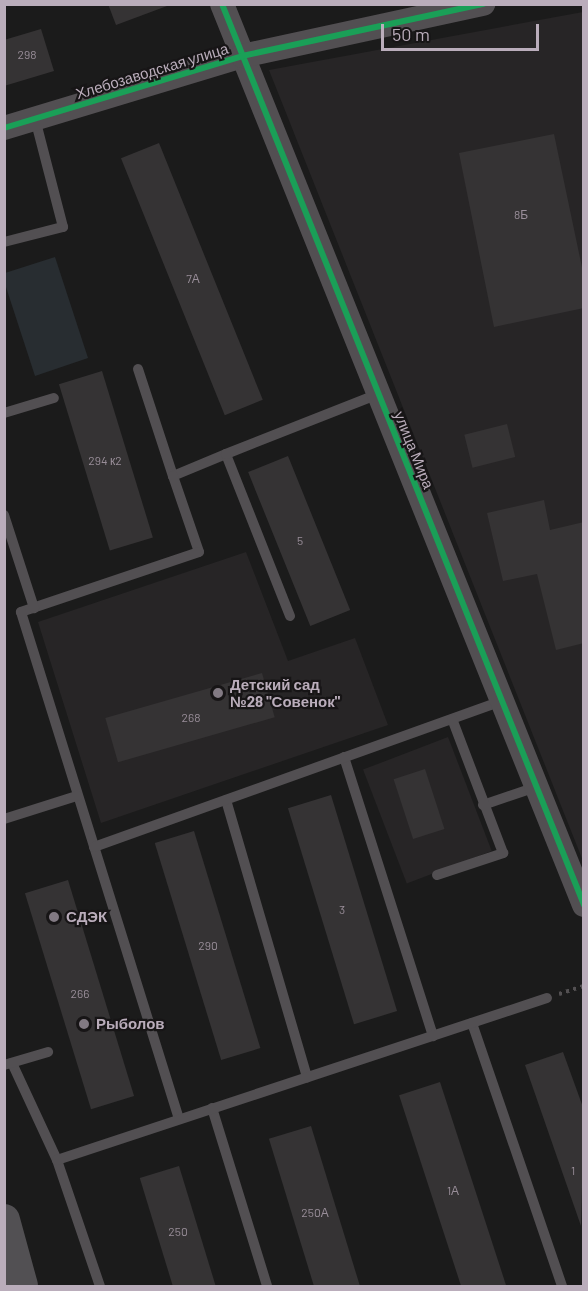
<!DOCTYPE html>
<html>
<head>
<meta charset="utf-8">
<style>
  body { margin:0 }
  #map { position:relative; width:588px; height:1291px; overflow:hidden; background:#1b1b1b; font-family:Barlow,sans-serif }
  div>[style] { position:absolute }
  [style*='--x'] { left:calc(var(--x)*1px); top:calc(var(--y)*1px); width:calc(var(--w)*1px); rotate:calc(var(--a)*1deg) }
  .built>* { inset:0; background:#272526; transform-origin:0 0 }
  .green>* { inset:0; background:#282d31 }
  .building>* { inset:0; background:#353334; transform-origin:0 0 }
  .path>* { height:4px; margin-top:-2px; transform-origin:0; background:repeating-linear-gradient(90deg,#535052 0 3px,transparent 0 7.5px) }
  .service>* { height:10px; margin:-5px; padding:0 5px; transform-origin:5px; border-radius:5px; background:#524f52 }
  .tertiary>* { height:24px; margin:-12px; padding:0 12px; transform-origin:12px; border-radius:12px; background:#524f52 }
  .primary>* { height:32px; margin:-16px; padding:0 16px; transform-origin:16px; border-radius:16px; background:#525053 }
  .cycleway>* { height:6px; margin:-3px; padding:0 3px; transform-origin:3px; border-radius:3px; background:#1a9f57 }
  .dots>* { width:16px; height:16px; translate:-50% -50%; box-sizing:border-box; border:3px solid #171516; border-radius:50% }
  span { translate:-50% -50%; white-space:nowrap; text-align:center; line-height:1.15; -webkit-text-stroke:4.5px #171516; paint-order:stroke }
  .number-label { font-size:12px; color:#998e99 }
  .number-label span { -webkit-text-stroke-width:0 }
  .street-label { font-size:15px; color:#baadbb }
  .poi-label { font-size:15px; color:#baadbb; font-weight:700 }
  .left { translate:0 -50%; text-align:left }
  .frame { position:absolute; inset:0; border:6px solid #baadbb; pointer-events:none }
  .scale { position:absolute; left:381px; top:24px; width:158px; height:27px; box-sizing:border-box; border:3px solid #baadbb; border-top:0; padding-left:8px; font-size:18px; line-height:21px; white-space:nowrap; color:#baadbb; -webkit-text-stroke:4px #171516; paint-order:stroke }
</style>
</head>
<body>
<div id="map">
  <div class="built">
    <div style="clip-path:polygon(583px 12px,583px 861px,269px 70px)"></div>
    <div style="clip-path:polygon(246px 552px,288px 661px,355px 638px,388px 725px,101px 823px,38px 622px)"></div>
    <div style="left:448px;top:737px;width:122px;height:91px;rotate:69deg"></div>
  </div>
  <div class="green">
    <div style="clip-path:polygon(55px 257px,88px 358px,35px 376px,5px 284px,5px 273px)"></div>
  </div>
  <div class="building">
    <div style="clip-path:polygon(108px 4px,166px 4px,167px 6px,116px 25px)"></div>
    <div style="clip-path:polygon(41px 29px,54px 71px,4px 86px,4px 40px)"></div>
    <div style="clip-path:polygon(554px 134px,584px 277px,584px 308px,494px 327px,459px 153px)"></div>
    <div style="left:159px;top:143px;width:277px;height:41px;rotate:68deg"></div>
    <div style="left:102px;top:371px;width:174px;height:45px;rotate:73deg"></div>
    <div style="left:507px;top:424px;width:34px;height:44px;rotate:76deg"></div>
    <div style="left:288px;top:456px;width:166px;height:43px;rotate:68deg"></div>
    <div style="clip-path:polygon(544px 500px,550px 530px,584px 522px,584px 643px,556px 650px,537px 574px,503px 581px,487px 513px)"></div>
    <div style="left:262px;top:673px;width:46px;height:163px;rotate:74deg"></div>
    <div style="left:425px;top:769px;width:63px;height:33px;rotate:72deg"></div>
    <div style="left:331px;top:795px;width:226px;height:45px;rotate:73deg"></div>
    <div style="left:194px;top:831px;width:227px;height:41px;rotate:73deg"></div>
    <div style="left:68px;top:880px;width:226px;height:45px;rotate:73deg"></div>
    <div style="clip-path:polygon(563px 1052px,584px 1110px,581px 1226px,525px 1065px)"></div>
    <div style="left:440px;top:1082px;width:216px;height:43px;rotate:72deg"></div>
    <div style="left:311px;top:1126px;width:169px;height:44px;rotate:73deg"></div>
    <div style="left:179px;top:1166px;width:127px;height:41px;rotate:73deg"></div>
  </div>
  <div class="path">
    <div style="--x:559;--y:994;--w:26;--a:-18"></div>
  </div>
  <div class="service">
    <div style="--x:4;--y:242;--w:61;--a:-14.3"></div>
    <div style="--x:63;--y:227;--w:112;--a:-104.5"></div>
    <div style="--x:138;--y:369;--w:113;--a:71.9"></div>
    <div style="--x:173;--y:476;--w:57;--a:-22.5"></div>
    <div style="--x:4;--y:413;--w:52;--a:-16.7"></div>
    <div style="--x:173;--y:476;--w:80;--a:71.1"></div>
    <div style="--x:199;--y:552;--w:188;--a:161.4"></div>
    <div style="--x:21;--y:612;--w:531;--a:72.69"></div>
    <div style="--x:4;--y:515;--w:98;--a:72.1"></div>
    <div style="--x:290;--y:616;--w:174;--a:-111.6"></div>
    <div style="--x:226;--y:454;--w:163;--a:-21.5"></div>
    <div style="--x:344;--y:757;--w:293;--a:72.3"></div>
    <div style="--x:226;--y:800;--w:289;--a:73.7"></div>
    <div style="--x:483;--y:805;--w:56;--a:-18.8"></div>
    <div style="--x:4;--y:819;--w:77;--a:-17.5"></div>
    <div style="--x:94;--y:847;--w:433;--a:-19.7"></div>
    <div style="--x:437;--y:875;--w:70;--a:-18.4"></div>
    <div style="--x:503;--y:853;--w:143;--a:-110.8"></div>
    <div style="--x:472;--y:1023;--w:278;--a:71.1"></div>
    <div style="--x:12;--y:1063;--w:107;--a:65.1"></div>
    <div style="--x:57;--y:1160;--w:133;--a:71.2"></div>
    <div style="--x:4;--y:1065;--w:46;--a:-16.5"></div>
    <div style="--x:212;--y:1108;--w:186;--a:72.8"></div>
    <div style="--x:57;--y:1160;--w:516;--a:-18.29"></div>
  </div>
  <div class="tertiary">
    <div style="--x:222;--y:4;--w:971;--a:68.11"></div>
    <div style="--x:4;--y:128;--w:249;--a:-16.8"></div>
    <div style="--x:242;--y:56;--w:247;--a:-12.2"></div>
  </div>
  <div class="primary">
    <div style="--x:4;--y:1220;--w:68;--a:74.7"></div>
  </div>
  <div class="cycleway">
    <div style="--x:222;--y:4;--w:971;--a:68.11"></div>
    <div style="--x:4;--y:128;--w:249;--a:-16.8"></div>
    <div style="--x:242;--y:56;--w:247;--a:-12.2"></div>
  </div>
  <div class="dots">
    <div style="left:218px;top:693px;background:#827a83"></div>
    <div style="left:54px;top:917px;background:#827a83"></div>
    <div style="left:84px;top:1024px;background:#827a83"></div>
  </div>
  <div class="number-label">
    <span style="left:27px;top:55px">298</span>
    <span style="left:521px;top:215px">8Б</span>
    <span style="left:193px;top:279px">7А</span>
    <span style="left:105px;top:461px">294 к2</span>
    <span style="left:300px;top:541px">5</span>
    <span style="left:191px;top:718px">268</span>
    <span style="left:342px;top:910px">3</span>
    <span style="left:208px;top:946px">290</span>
    <span style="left:80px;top:994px">266</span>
    <span style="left:573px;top:1171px">1</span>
    <span style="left:453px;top:1191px">1А</span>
    <span style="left:315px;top:1213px">250А</span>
    <span style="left:178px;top:1232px">250</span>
  </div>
  <div class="street-label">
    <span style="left:152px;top:71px;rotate:-17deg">Хлебозаводская улица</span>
    <span style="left:414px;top:450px;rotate:68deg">улица Мира</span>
  </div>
  <div class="poi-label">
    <span class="left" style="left:230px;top:693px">Детский сад<br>№28 "Совенок"</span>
    <span class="left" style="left:66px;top:917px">СДЭК</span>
    <span class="left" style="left:96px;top:1024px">Рыболов</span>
  </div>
  <div class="frame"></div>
  <div class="scale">50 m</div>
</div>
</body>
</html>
